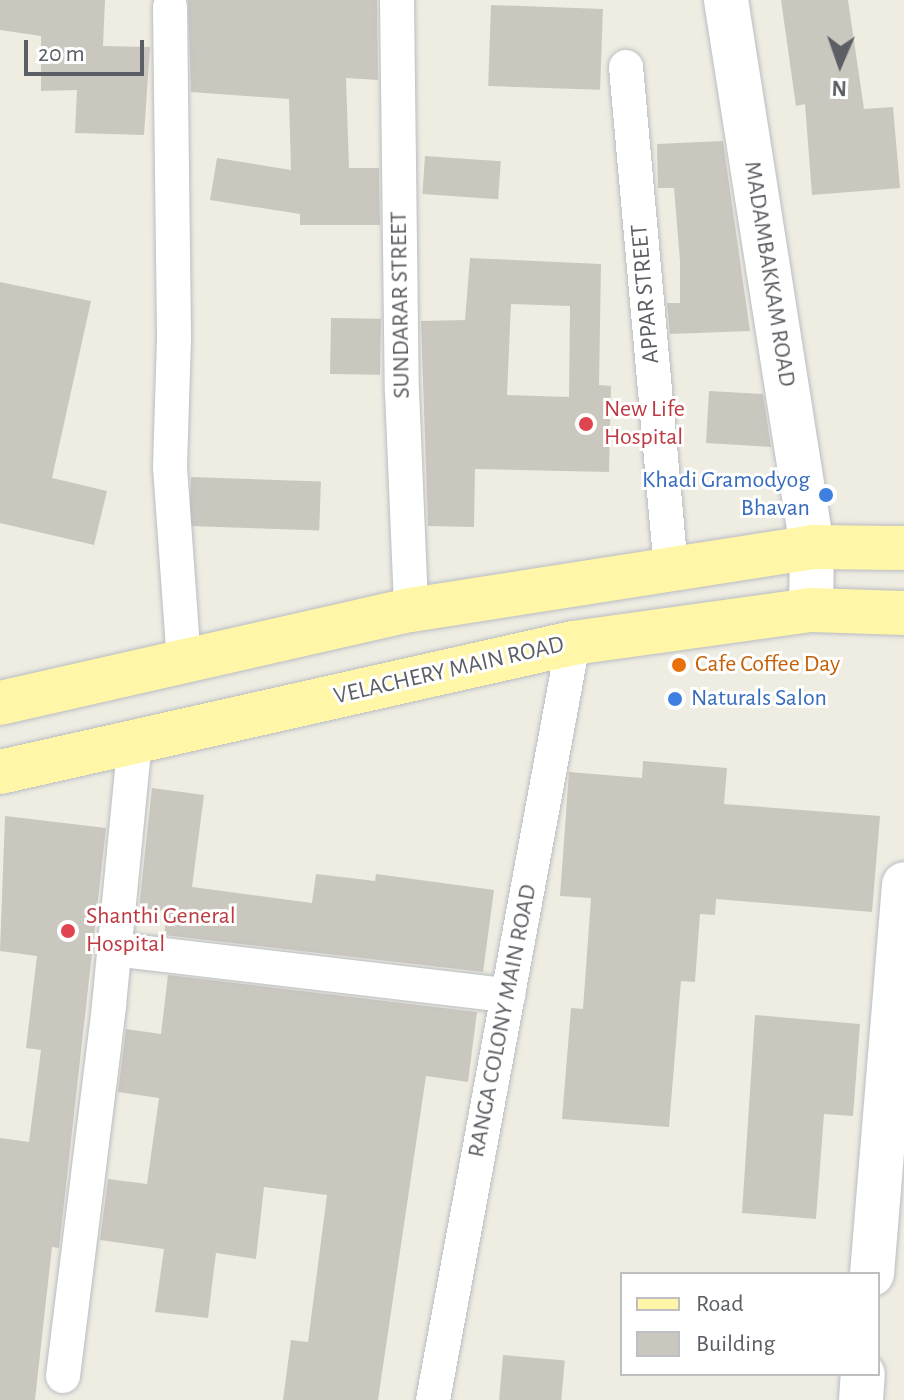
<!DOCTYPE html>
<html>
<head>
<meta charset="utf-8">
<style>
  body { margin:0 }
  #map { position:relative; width:904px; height:1400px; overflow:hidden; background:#efede2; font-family:"Alegreya Sans",sans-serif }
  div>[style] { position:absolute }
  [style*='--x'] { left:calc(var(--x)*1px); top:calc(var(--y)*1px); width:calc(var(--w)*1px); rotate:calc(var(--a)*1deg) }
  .building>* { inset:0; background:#cac7bf; transform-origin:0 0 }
  .roads { filter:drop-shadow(0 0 2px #babcc2) drop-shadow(0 0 2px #babcc2) }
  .street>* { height:34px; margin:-17px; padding:0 17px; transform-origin:17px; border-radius:17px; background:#fff }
  .secondary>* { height:44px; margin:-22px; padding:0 22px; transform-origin:22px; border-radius:22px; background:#fff }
  .primary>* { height:44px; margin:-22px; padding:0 22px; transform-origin:22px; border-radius:22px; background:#fff7a7 }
  .dots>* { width:22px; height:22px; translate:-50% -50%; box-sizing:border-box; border:4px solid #fff; border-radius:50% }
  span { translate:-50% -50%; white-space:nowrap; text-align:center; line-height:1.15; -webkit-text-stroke:6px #fff; paint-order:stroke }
  .street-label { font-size:24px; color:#5b5e64 }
  .health-label { font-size:24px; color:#be3a42 }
  .left { translate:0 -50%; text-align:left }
  .shop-label { font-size:24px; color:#366cbe }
  .right { translate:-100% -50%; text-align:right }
  .food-label { font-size:24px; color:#c56008 }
  .legend { position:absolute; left:620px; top:1272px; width:260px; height:104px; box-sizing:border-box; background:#fff; border:2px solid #bdbfc1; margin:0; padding:10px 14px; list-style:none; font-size:24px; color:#5b5e64 }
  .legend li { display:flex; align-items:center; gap:16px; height:40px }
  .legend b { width:40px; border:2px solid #bdbfc1 }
  .north { position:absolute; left:800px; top:24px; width:80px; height:80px; -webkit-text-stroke:6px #fff; paint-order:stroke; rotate:182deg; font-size:22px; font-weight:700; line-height:32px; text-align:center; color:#5b5e64 }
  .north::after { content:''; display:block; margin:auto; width:28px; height:36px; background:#5b5e64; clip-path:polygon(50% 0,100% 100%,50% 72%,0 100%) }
  .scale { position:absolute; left:24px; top:40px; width:120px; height:36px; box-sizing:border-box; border:4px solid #5b5e64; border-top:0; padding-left:10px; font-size:24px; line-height:28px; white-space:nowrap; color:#5b5e64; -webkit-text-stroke:6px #fff; paint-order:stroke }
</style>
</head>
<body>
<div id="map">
  <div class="building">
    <div style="clip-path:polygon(0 0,105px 0,103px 46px,150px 47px,144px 135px,75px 133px,77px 90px,41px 91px,41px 36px,0 30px)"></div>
    <div style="clip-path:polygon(188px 0,377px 0,378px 80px,346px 78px,349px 168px,379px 168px,380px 225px,300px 225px,300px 214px,210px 200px,217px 158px,291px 170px,289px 99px,191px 92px)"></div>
    <div style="clip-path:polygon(781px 0,848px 0,864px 109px,893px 107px,900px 188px,812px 195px,805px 104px,796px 106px)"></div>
    <div style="left:491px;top:5px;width:112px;height:81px;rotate:2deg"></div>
    <div style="clip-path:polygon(723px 141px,750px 331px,670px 334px,667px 303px,680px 303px,680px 261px,674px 188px,658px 188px,657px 144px)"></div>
    <div style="left:425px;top:156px;width:76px;height:38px;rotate:4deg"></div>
    <div style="clip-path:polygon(evenodd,470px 258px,601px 264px,599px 385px,611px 386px,609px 472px,475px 469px,474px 527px,428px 526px,421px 321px,465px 320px,470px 258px,511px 304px,570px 306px,569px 397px,507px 395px,511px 304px)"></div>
    <div style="clip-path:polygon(0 282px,91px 301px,52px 478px,107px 491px,94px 545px,0 523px)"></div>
    <div style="left:331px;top:318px;width:50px;height:56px;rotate:1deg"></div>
    <div style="clip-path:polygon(709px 391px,763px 394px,771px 447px,706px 443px)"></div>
    <div style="left:191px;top:477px;width:130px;height:49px;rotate:2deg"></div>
    <div style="clip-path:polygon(643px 761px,727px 768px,724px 804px,880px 816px,872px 912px,716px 899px,715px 915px,700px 914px,695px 982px,681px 981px,669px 1127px,562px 1119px,571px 1008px,583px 1009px,591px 898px,560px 896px,569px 772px,642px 778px)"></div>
    <div style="clip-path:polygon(152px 788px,204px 795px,192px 887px,312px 903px,316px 874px,375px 881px,376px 874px,494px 890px,483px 972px,164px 935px,167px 911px,139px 908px)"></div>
    <div style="clip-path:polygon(5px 816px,106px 828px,59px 1248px,52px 1247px,35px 1400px,0 1400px,0 1138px,29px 1142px,41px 1050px,26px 1048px,37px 956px,0 951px)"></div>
    <div style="clip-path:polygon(168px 975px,477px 1012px,468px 1082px,426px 1076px,378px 1400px,283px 1400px,291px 1340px,308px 1342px,327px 1195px,264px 1187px,256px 1259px,216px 1253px,208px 1318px,155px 1312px,164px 1249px,100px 1240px,108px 1179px,147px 1184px,159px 1098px,118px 1092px,126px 1029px,161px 1034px)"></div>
    <div style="clip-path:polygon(755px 1015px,860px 1024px,853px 1116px,824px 1114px,816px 1219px,742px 1213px)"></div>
    <div style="left:503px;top:1355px;width:62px;height:45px;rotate:5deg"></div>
  </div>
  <div class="roads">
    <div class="street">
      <div style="--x:397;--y:0;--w:391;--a:89.3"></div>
      <div style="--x:402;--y:391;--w:219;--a:87.6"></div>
      <div style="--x:170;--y:7;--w:332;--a:89.3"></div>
      <div style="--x:174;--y:339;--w:128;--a:91.8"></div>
      <div style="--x:170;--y:467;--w:195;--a:85.9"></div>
      <div style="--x:626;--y:67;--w:504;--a:84.88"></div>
      <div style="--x:114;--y:949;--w:397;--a:6.7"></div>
      <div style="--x:63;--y:1376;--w:374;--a:-82.9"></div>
      <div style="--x:109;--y:1005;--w:264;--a:-84.4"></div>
      <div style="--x:433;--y:1400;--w:770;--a:-79.52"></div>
    </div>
    <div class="secondary">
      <div style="--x:726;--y:0;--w:554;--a:81.07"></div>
      <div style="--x:812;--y:547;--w:63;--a:90.9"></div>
      <div style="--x:872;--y:1274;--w:391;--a:-85.3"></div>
      <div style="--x:861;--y:1400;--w:26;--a:-86"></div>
    </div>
    <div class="primary">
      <div style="--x:0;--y:703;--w:421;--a:-12.8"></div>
      <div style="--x:411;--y:610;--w:406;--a:-8.9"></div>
      <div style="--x:812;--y:547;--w:92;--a:0.6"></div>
      <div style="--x:0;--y:772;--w:587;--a:-12.69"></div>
      <div style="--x:573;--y:643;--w:240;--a:-7.9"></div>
      <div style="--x:811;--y:610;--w:93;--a:1.8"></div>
    </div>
  </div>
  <div class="dots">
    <div style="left:586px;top:424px;background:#e0444e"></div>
    <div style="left:826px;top:495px;background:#3f7fe0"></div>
    <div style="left:679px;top:665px;background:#e8710a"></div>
    <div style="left:675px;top:699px;background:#3f7fe0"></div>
    <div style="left:68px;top:931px;background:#e0444e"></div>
  </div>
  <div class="street-label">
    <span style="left:769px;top:274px;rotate:81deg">MADAMBAKKAM ROAD</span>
    <span style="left:646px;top:294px;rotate:-95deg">APPAR STREET</span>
    <span style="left:401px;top:305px;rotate:-91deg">SUNDARAR STREET</span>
    <span style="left:449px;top:671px;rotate:-13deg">VELACHERY MAIN ROAD</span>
    <span style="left:503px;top:1021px;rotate:-79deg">RANGA COLONY MAIN ROAD</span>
  </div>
  <div class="health-label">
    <span class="left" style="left:604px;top:424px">New Life<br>Hospital</span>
    <span class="left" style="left:86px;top:931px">Shanthi General<br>Hospital</span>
  </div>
  <div class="shop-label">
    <span class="right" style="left:810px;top:495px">Khadi Gramodyog<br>Bhavan</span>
    <span class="left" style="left:691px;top:699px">Naturals Salon</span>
  </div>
  <div class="food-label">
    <span class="left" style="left:695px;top:665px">Cafe Coffee Day</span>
  </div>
  <ul class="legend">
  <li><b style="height:10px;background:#fff7a7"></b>Road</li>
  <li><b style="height:22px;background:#cac7bf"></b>Building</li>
  </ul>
  <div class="north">N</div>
  <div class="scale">20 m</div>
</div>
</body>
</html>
